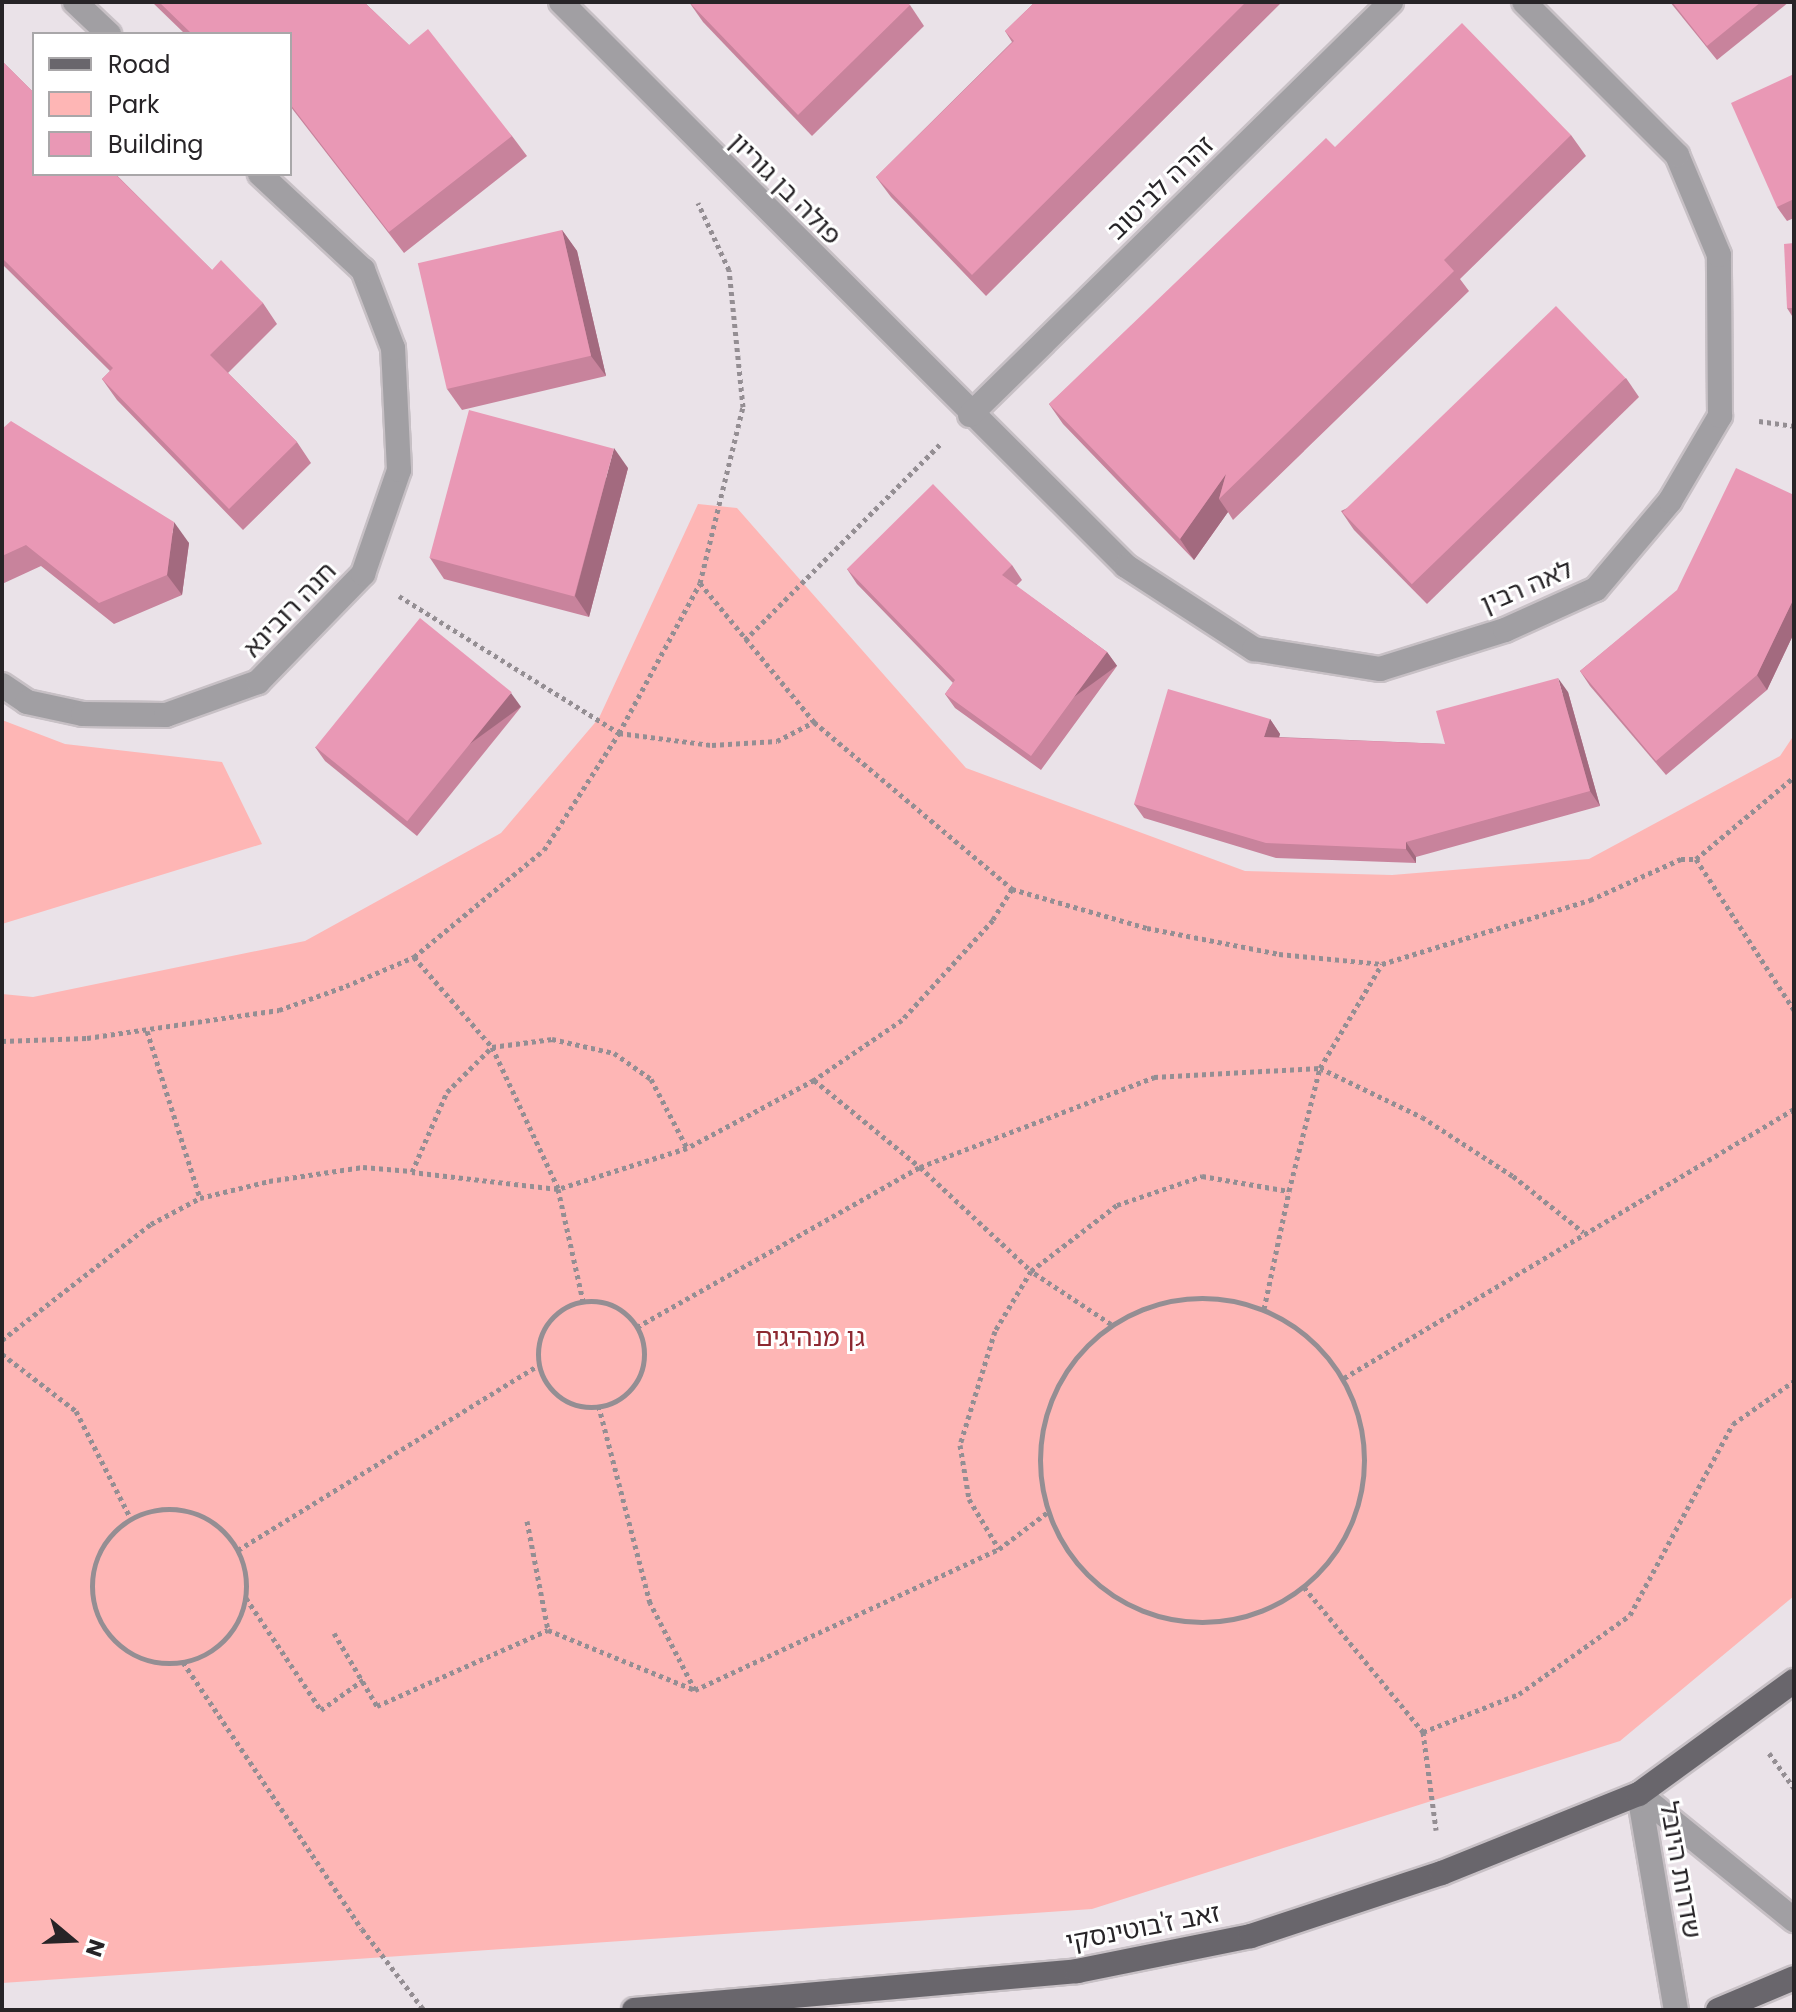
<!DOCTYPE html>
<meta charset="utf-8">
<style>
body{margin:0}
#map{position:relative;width:1796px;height:2012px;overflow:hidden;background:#eae2e8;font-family:Poppins,"Noto Sans Hebrew",sans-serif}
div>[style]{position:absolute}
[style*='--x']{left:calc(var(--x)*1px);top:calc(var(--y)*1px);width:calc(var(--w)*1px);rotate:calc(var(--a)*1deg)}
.green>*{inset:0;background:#feb6b5}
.path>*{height:5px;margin-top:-2.5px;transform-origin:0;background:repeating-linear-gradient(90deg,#948e93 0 4px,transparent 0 8px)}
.path>.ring{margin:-2.5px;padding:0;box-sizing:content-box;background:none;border:5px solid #948e93;border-radius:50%}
.roads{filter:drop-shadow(2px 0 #c7c0c5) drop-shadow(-2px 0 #c7c0c5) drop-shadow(0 2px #c7c0c5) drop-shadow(0 -2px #c7c0c5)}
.minor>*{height:24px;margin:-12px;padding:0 12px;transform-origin:12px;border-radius:12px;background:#a19fa3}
.major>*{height:24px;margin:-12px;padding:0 12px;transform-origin:12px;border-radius:12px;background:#69666c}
.wall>*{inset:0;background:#c8839c}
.shaded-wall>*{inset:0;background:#a36a7f;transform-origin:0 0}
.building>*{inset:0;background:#e998b5;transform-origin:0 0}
span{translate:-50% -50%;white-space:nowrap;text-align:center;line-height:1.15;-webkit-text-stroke:6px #fff;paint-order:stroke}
.street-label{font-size:26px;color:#272427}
.park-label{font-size:26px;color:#8d2931}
.frame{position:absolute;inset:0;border:4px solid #272427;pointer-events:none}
.legend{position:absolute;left:32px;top:32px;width:260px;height:144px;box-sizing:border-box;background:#fff;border:2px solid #a9a7a9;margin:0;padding:10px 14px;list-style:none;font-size:24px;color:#272427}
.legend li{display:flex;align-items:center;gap:16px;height:40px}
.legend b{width:40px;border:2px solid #a9a7a9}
.north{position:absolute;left:32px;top:1900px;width:80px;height:80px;-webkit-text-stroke:6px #fff;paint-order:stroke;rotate:109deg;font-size:22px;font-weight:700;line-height:32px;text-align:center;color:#272427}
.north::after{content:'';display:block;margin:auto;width:28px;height:36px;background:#272427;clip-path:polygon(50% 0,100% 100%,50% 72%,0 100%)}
</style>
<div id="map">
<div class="green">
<div style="clip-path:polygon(698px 504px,737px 508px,966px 768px,1245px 871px,1392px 875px,1589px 859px,1780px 756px,1794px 735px,1794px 1596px,1620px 1741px,1092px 1909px,2px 1983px,2px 994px,33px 997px,305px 941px,501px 833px,599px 718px)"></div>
<div style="clip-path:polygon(2px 720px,65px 744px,222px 762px,262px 844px,2px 924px)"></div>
</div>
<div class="path">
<div style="--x:1759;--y:421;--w:35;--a:8"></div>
<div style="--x:700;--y:583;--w:180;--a:50.6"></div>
<div style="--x:399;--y:596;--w:259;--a:31.9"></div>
<div style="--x:619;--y:733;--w:170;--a:-61.6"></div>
<div style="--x:700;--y:583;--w:181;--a:-76.3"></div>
<div style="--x:743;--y:407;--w:138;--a:-95.8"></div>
<div style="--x:729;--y:270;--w:74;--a:-114.8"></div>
<div style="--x:745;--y:640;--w:279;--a:-45.1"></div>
<div style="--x:1696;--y:859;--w:180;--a:57"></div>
<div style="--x:1012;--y:889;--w:141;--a:16.1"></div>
<div style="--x:1147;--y:928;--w:135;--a:11.1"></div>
<div style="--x:1279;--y:954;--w:103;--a:5.5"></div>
<div style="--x:1382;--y:964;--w:218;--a:-17.1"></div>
<div style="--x:1590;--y:900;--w:100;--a:-24.3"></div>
<div style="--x:1681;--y:859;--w:15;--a:0"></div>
<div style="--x:1696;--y:859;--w:128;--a:-39.9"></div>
<div style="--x:414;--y:957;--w:119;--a:49.1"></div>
<div style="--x:492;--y:1047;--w:156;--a:64.9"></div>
<div style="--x:147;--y:1031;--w:175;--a:72.4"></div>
<div style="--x:2;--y:1041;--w:85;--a:-2"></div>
<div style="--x:87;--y:1038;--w:194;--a:-8.3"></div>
<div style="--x:279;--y:1010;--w:71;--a:-19.7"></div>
<div style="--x:346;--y:986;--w:74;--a:-23.1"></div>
<div style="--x:414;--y:957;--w:168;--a:-39.5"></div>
<div style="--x:544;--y:850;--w:139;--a:-57.3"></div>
<div style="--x:619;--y:733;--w:94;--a:7.4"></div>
<div style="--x:712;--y:745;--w:65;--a:-3.5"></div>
<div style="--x:777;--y:741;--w:42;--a:-27.2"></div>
<div style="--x:814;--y:722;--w:259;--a:40.1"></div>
<div style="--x:1012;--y:889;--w:36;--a:122"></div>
<div style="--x:993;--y:920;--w:135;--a:132.3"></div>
<div style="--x:902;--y:1020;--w:107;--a:145.7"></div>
<div style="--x:814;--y:1080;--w:144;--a:151.8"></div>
<div style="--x:814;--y:1080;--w:137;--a:39.4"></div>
<div style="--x:920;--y:1167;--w:152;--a:43.1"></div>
<div style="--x:1031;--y:1271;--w:70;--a:121"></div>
<div style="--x:995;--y:1331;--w:119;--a:107.1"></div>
<div style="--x:960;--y:1445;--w:55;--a:80.5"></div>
<div style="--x:969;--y:1499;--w:58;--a:59"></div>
<div style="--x:558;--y:1189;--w:147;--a:-173.4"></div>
<div style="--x:412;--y:1172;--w:87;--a:-66.4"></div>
<div style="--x:447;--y:1092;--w:64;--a:-45"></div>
<div style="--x:492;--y:1047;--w:61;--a:-7.6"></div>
<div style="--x:552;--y:1039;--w:64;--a:12.7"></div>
<div style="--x:614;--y:1053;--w:45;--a:35.1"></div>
<div style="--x:651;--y:1079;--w:78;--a:62.4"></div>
<div style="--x:687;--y:1148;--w:135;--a:162.4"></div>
<div style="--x:558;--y:1189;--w:115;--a:77.4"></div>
<div class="ring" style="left:1040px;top:1298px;width:319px;height:319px"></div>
<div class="ring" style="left:538px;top:1301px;width:101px;height:101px"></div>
<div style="--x:1264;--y:1309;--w:121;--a:-78"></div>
<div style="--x:1111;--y:1324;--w:96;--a:-146.5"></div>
<div style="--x:1031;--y:1271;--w:108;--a:-37.5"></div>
<div style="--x:1117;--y:1205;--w:90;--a:-18.8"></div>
<div style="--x:1202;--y:1176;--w:88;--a:9.8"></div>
<div style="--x:1289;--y:1191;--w:127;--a:-75.9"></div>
<div style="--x:1320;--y:1068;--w:121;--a:-59.2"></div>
<div style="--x:637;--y:1327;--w:325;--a:-29.5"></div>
<div style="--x:920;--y:1167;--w:251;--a:-21"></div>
<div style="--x:1154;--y:1077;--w:166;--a:-3.1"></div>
<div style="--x:1320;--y:1068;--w:113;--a:25.7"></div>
<div style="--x:1422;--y:1117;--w:108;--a:33"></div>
<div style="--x:1513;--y:1176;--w:90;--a:38.7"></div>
<div style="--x:2;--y:1340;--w:189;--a:-37.9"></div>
<div style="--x:151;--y:1224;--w:55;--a:-28"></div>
<div style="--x:200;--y:1198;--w:71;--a:-13.8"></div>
<div style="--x:269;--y:1181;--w:95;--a:-8.5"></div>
<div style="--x:363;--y:1167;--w:48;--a:4.8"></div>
<div style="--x:2;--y:1354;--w:93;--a:37.6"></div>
<div style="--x:76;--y:1411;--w:121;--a:63"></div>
<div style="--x:1344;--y:1378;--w:524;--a:-30.87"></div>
<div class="ring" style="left:92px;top:1509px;width:149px;height:149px"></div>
<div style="--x:527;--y:1521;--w:111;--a:79.1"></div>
<div style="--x:238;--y:1550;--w:353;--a:-31.6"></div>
<div style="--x:1304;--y:1587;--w:188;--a:50.6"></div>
<div style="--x:1423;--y:1732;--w:103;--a:-21.6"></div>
<div style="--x:1519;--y:1694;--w:136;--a:-35.4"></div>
<div style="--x:1630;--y:1615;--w:217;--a:-61.7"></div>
<div style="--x:1733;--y:1424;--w:75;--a:-35.2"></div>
<div style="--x:246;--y:1598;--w:135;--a:56.2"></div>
<div style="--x:321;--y:1710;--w:52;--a:-35.5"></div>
<div style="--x:334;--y:1633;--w:85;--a:59.5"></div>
<div style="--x:377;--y:1706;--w:187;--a:-24"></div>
<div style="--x:548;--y:1630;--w:159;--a:22.2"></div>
<div style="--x:695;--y:1690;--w:98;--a:-117.3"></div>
<div style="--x:650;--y:1603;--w:203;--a:-104.6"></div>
<div style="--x:183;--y:1662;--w:321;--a:56.2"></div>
<div style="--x:362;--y:1929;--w:102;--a:52.6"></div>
<div style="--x:695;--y:1690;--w:335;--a:-24.9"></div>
<div style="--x:999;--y:1549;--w:61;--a:-37.1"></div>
<div style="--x:1423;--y:1732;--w:99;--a:82.4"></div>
<div style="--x:1769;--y:1753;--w:43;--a:54.5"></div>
</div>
<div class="roads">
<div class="minor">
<div style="--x:75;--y:2;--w:47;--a:43.3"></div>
<div style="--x:561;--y:2;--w:798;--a:44.95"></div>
<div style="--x:1126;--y:566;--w:153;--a:33"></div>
<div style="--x:1254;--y:649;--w:128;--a:9"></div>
<div style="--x:1380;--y:669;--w:131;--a:-17.3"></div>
<div style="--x:1505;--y:630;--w:100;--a:-24.3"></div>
<div style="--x:1596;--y:589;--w:115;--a:-49.9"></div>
<div style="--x:1670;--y:501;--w:99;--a:-59.5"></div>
<div style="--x:1720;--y:416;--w:161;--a:-90.4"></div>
<div style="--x:1719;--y:255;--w:108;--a:-112.8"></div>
<div style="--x:1677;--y:155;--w:216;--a:-135"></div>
<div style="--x:970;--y:415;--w:590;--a:-44.45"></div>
<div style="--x:2;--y:685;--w:30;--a:34"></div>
<div style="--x:27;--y:702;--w:57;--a:12.1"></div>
<div style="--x:83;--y:714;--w:83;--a:0.7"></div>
<div style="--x:166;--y:715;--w:98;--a:-19.7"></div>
<div style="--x:258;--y:682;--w:151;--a:-45.8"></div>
<div style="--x:363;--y:574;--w:110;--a:-70.9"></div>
<div style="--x:399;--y:470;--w:122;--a:-92.8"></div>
<div style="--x:393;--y:348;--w:84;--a:-111"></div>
<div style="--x:363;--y:270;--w:141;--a:-137"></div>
<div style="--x:1639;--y:1794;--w:219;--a:80.3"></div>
<div style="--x:1639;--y:1794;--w:200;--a:39.1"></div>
</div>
<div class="major">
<div style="--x:634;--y:2010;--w:445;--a:-5"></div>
<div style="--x:1077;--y:1971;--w:177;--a:-11.4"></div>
<div style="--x:1251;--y:1936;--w:201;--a:-18.3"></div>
<div style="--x:1442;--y:1873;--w:212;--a:-21.9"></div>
<div style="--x:1639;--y:1794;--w:192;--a:-36.1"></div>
<div style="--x:1718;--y:2010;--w:82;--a:-22.8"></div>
</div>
</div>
<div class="wall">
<div style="clip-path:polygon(152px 2px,364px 2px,409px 45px,512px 136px,527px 156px,404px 253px,290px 106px,290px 34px,185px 34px)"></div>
<div style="clip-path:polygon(689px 2px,910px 5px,924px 26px,812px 136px,703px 22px)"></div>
<div style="clip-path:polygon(1035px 2px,1282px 2px,986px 296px,891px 197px,876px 177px,1012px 42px,1005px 31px)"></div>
<div style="clip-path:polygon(1670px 2px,1789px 2px,1717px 60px)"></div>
<div style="clip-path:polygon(2px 61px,212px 270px,263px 303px,277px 324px,228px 373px,297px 442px,311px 463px,243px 530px,117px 400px,102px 379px,110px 371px,2px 264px)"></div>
<div style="clip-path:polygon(1794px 74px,1794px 218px,1787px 221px,1777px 207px)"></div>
<div style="clip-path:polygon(1571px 135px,1586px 156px,1460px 279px,1469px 291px,1233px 520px,1228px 512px,1194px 560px,1063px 424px,1049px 404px,1335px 147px)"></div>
<div style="clip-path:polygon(562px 230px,577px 251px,606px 376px,462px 410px,447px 389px)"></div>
<div style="clip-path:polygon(1794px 243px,1794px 319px,1787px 308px)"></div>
<div style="clip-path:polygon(1626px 378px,1639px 397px,1427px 604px,1354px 530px,1341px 511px)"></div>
<div style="clip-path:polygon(2px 429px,189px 543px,182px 595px,114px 624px,41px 566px,2px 584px)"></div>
<div style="clip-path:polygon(628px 468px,589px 617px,444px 579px,430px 558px)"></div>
<div style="clip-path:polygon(1794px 495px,1794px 633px,1767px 690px,1666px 775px,1590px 686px,1580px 671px)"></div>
<div style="clip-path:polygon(1012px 565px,1022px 580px,1016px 586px,1107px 652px,1117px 666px,1041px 770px,955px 708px,945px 694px,953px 683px,857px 584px,847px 569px)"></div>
<div style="clip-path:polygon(1568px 692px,1600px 806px,1416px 857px,1416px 863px,1276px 858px,1144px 818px,1134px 804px,1270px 719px,1280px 734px,1279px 737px,1445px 744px)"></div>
<div style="clip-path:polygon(521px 707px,417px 836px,325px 761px,315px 747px)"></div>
</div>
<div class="shaded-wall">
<div style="clip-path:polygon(562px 230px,577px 251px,606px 376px,591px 356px)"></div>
<div style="clip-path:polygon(614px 448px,628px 468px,589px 617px,575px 596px)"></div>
<div style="clip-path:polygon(1226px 474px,1219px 499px,1228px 512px,1194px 560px,1180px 539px)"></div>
<div style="clip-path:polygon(174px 522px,189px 543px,182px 595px,167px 575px)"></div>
<div style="clip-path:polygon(1794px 598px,1794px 633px,1767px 690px,1757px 675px)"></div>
<div style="left:1107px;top:652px;width:17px;height:129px;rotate:54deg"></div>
<div style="clip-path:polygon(1558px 678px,1568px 692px,1600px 806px,1590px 791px)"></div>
<div style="left:511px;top:693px;width:17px;height:166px;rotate:54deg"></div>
<div style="clip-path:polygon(1270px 719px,1280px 734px,1275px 751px,1264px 737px)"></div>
<div style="clip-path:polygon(1406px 842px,1416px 857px,1416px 863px,1406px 849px)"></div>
</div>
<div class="building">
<div style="clip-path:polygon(159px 2px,364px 2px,409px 45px,428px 29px,512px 136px,389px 232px,290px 104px,290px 34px,192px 34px)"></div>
<div style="clip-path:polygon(689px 2px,907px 2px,910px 5px,798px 115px)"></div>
<div style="clip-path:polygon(1035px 2px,1246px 2px,972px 275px,876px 177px,1014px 41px,1005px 31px)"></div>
<div style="clip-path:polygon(1672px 2px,1761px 2px,1707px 46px)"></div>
<div style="clip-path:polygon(1462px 23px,1571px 135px,1444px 260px,1454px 271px,1219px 499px,1226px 474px,1180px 539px,1049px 404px,1326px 138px,1335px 147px)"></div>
<div style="clip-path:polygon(2px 61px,34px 93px,34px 174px,115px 174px,212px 270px,221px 260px,263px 303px,210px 355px,297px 442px,229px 509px,102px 379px,113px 368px,2px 258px)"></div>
<div style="clip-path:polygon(1794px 74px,1794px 199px,1777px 207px,1731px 103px)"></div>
<div style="left:562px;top:230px;width:129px;height:148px;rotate:77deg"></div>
<div style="clip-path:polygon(1794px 243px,1794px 308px,1787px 308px,1784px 244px)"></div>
<div style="left:1556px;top:306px;width:100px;height:297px;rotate:46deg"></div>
<div style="left:469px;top:410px;width:150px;height:153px;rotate:15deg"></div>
<div style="clip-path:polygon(11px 421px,174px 522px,167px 575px,99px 603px,26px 545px,2px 556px,2px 429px)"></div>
<div style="clip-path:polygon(1736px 468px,1794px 495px,1794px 598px,1757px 675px,1656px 761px,1580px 671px,1677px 590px)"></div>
<div style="clip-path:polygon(933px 484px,1012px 565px,1002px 575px,1107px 652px,1031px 756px,945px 694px,955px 680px,847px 569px)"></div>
<div style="left:420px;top:618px;width:118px;height:166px;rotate:39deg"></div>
<div style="clip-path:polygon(1558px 678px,1590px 791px,1406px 842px,1406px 849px,1266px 843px,1134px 804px,1168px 689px,1270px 719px,1264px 737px,1445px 744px,1436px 711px)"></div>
</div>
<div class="street-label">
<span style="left:1161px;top:188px;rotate:-44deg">זהרה לביטוב</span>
<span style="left:785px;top:189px;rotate:45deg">פולה בן גוריון</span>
<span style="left:1527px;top:587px;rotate:-23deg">לאה רבין</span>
<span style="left:290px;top:610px;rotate:-46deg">חנה רובינא</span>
<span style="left:1680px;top:1870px;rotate:80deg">שדרות היובל</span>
<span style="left:1143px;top:1928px;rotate:-11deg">זאב ז'בוטינסקי</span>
</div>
<div class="park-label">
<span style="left:810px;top:1338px">גן מנהיגים</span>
</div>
<div class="frame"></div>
<ul class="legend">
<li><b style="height:10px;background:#69666c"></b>Road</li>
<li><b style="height:22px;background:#feb6b5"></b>Park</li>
<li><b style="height:22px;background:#e998b5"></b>Building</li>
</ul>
<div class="north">N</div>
</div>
